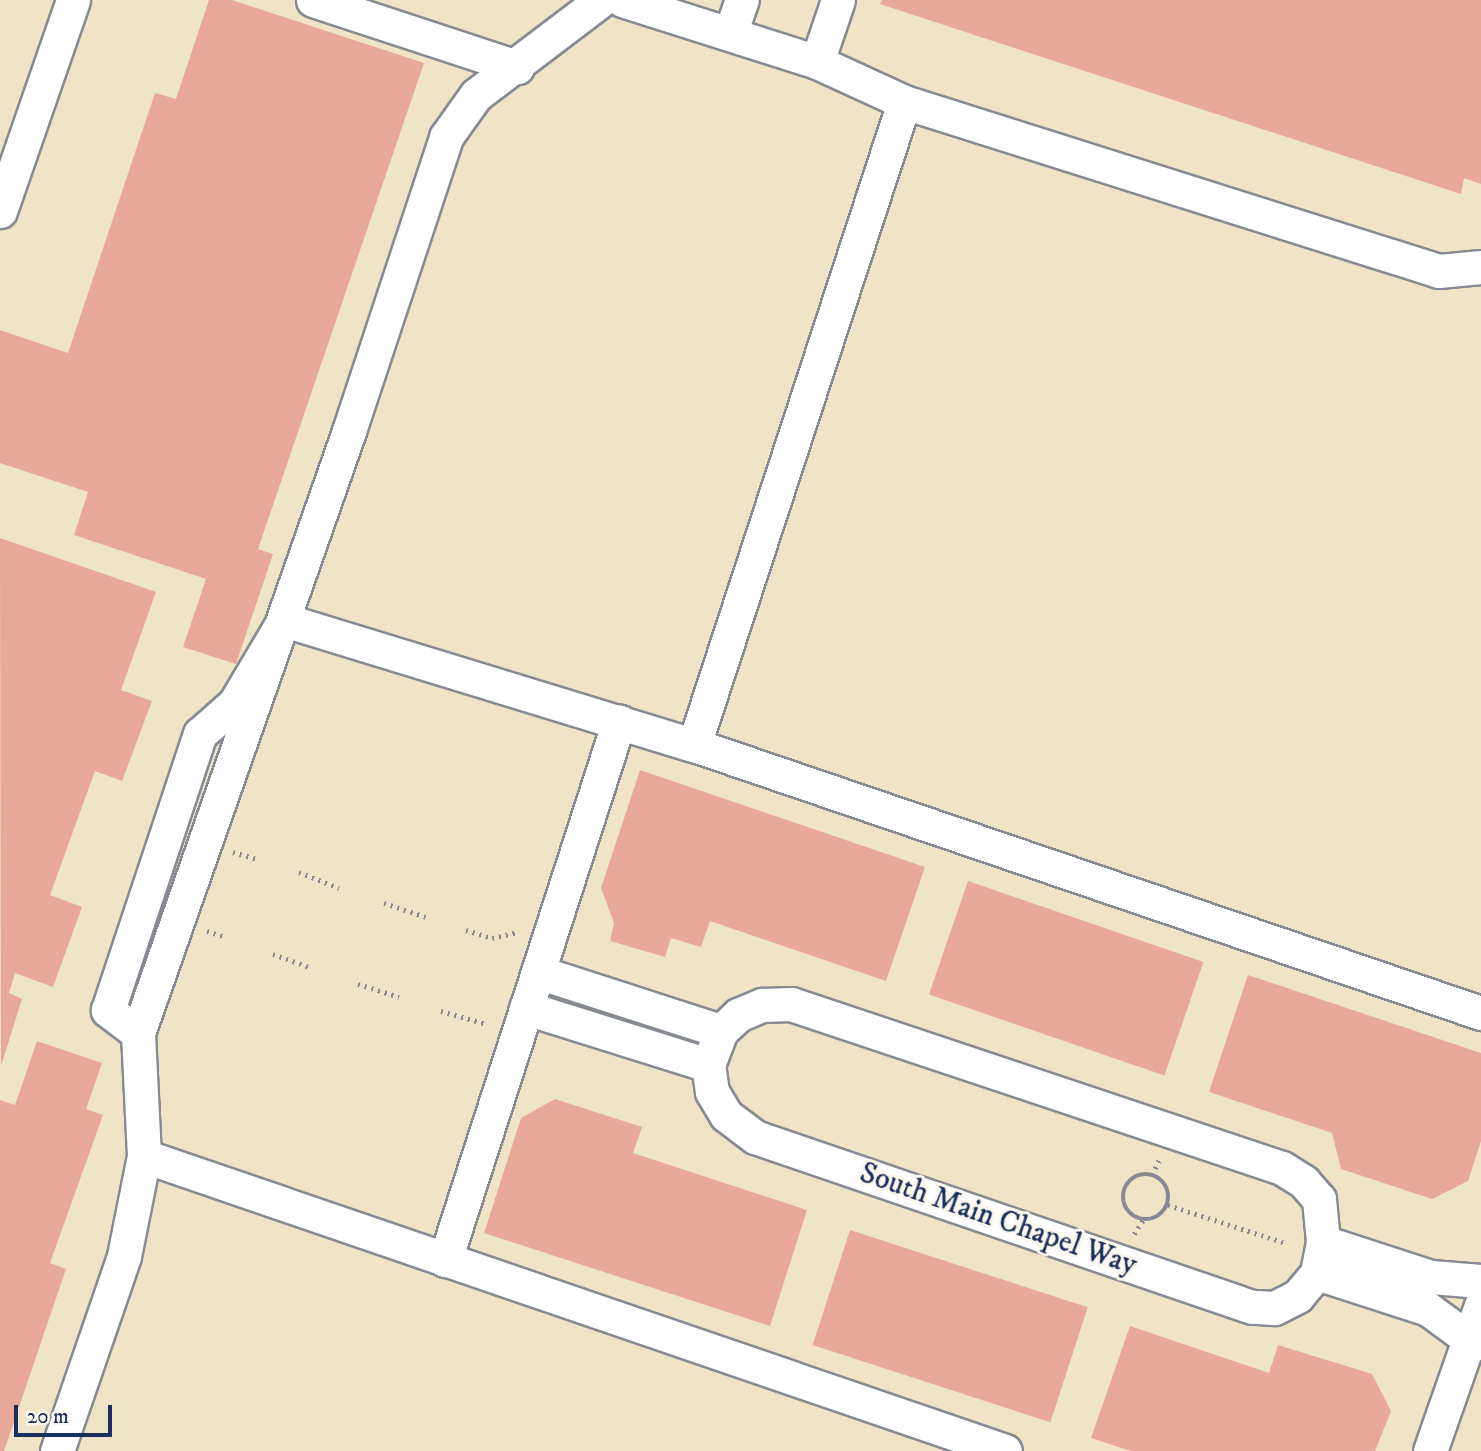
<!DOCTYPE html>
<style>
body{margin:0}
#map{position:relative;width:1481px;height:1451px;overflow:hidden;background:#f0e4c7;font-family:"IM FELL DW Pica",serif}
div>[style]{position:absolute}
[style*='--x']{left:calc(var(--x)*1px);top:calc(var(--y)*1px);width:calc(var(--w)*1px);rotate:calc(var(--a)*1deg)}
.building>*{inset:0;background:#e9a998;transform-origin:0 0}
.path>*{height:4.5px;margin-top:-2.25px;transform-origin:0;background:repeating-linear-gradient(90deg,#868a92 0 2px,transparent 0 7px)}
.path>.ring{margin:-2.25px;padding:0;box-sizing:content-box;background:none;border:4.5px solid #868a92;border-radius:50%}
.roads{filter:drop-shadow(2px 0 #868a92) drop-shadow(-2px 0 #868a92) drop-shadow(0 2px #868a92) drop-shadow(0 -2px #868a92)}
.minor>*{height:33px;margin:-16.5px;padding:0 16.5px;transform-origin:16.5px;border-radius:16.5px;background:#fff}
span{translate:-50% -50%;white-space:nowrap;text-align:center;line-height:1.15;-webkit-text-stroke:6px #fbf7ec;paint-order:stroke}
.street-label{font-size:30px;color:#1b2f5e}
.scale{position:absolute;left:14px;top:1405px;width:98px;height:32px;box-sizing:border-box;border:4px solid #1b2f5e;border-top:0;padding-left:9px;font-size:21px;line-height:24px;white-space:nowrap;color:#1b2f5e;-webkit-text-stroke:5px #fbf7ec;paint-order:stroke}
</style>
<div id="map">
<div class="building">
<div style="clip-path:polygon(209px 0,232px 0,424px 63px,258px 549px,273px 554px,236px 664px,183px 647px,206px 579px,74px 535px,88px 492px,0 463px,0 330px,68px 353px,155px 93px,176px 99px)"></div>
<div style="clip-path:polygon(882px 0,1481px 0,1481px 184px,1464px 178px,1461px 194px,880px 4px)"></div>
<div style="clip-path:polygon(0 538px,156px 592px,121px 690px,152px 701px,122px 781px,95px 771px,50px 895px,82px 907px,53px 987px,15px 973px,9px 993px,22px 999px,1px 1066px)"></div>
<div style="clip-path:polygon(640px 770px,925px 867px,886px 981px,710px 921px,701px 947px,671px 938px,665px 957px,610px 941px,614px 923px,601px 888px)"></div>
<div style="left:968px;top:881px;width:249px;height:120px;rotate:19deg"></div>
<div style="clip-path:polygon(1248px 975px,1481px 1053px,1481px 1141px,1468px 1181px,1432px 1199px,1341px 1169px,1332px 1133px,1209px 1092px)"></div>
<div style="clip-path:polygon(37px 1041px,102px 1063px,86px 1109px,103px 1115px,50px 1263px,66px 1269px,4px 1451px,0 1451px,0 1100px,15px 1105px)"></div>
<div style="clip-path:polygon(555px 1099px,642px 1127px,633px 1153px,807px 1210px,770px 1326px,484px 1233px,521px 1118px)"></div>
<div style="left:850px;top:1230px;width:250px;height:121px;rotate:18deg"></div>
<div style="clip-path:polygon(1130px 1326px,1269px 1373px,1278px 1345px,1372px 1374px,1391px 1411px,1375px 1451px,1131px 1451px,1091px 1438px)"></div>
</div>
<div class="path">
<div style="--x:233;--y:852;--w:25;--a:16"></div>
<div style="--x:299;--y:872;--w:43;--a:21.8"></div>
<div style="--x:384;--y:903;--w:44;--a:18.4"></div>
<div style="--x:466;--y:930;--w:27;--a:17"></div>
<div style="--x:492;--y:938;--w:27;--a:-13"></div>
<div style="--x:207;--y:931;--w:20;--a:18"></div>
<div style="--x:273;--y:954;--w:41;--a:19.7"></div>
<div style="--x:358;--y:984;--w:43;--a:17.6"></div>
<div style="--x:441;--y:1011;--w:48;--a:15.8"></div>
<div class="ring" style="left:1123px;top:1174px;width:41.5px;height:41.5px"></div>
<div style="--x:1152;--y:1175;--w:17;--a:-65"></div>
<div style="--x:1168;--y:1205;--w:124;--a:17.9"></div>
<div style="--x:1134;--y:1234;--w:17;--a:-57"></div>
</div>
<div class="roads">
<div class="minor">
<div style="--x:313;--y:0;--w:215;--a:18.2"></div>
<div style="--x:622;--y:0;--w:205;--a:17.6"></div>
<div style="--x:817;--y:62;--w:96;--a:24.7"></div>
<div style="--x:904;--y:102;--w:561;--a:17.53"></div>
<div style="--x:1439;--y:271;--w:42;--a:-5.4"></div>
<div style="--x:730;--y:34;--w:36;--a:-71"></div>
<div style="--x:817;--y:62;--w:65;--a:-71.3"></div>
<div style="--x:0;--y:211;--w:223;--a:-70.9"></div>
<div style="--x:694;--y:745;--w:676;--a:-71.91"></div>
<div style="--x:538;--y:972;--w:192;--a:17.9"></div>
<div style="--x:791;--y:1004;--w:518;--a:18.47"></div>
<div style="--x:1282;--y:1168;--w:26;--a:32"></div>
<div style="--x:1304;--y:1182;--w:23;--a:49"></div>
<div style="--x:1319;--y:1199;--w:43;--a:84.7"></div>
<div style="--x:1323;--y:1242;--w:32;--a:101"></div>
<div style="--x:1317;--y:1273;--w:30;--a:130"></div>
<div style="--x:1298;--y:1296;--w:27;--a:153"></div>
<div style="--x:1274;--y:1308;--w:22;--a:-177"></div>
<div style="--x:1252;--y:1307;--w:525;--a:-161.12"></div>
<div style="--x:755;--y:1137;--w:36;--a:-143"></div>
<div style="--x:726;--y:1115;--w:27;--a:-121"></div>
<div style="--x:712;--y:1092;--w:27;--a:-98"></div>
<div style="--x:708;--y:1065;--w:36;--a:-69"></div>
<div style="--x:721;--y:1031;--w:23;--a:-43"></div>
<div style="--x:738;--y:1015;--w:26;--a:-23"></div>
<div style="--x:762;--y:1005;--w:29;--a:-2"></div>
<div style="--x:526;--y:1008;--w:191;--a:17.4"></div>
<div style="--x:138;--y:1033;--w:38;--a:-143"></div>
<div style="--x:108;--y:1010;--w:291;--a:-71.6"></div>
<div style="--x:200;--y:734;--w:47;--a:-41.5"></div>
<div style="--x:235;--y:703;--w:96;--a:-59.4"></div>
<div style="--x:284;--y:620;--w:429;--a:17"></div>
<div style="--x:694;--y:745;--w:831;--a:18.81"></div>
<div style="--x:144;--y:1156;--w:910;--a:18.91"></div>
<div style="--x:1323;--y:1242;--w:114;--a:18"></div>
<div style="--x:1431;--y:1277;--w:50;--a:4.6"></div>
<div style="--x:445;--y:1260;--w:566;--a:-72.11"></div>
<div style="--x:1317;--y:1273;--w:117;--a:18"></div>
<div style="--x:1428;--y:1309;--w:51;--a:36.2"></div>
<div style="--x:1469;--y:1339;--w:13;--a:18"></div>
<div style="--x:57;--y:1451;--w:206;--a:-71"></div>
<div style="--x:124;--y:1256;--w:102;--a:-78.7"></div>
<div style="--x:144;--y:1156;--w:123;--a:-92.8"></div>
<div style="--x:138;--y:1033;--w:638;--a:-70.68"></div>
<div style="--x:349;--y:431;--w:310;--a:-71.7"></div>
<div style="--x:446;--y:137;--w:52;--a:-54.5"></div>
<div style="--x:476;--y:95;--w:157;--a:-37.2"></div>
<div style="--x:1430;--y:1451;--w:155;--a:-70.7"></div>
</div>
</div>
<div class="street-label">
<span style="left:998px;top:1220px;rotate:19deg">South Main Chapel Way</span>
</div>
<div class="scale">20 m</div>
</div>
